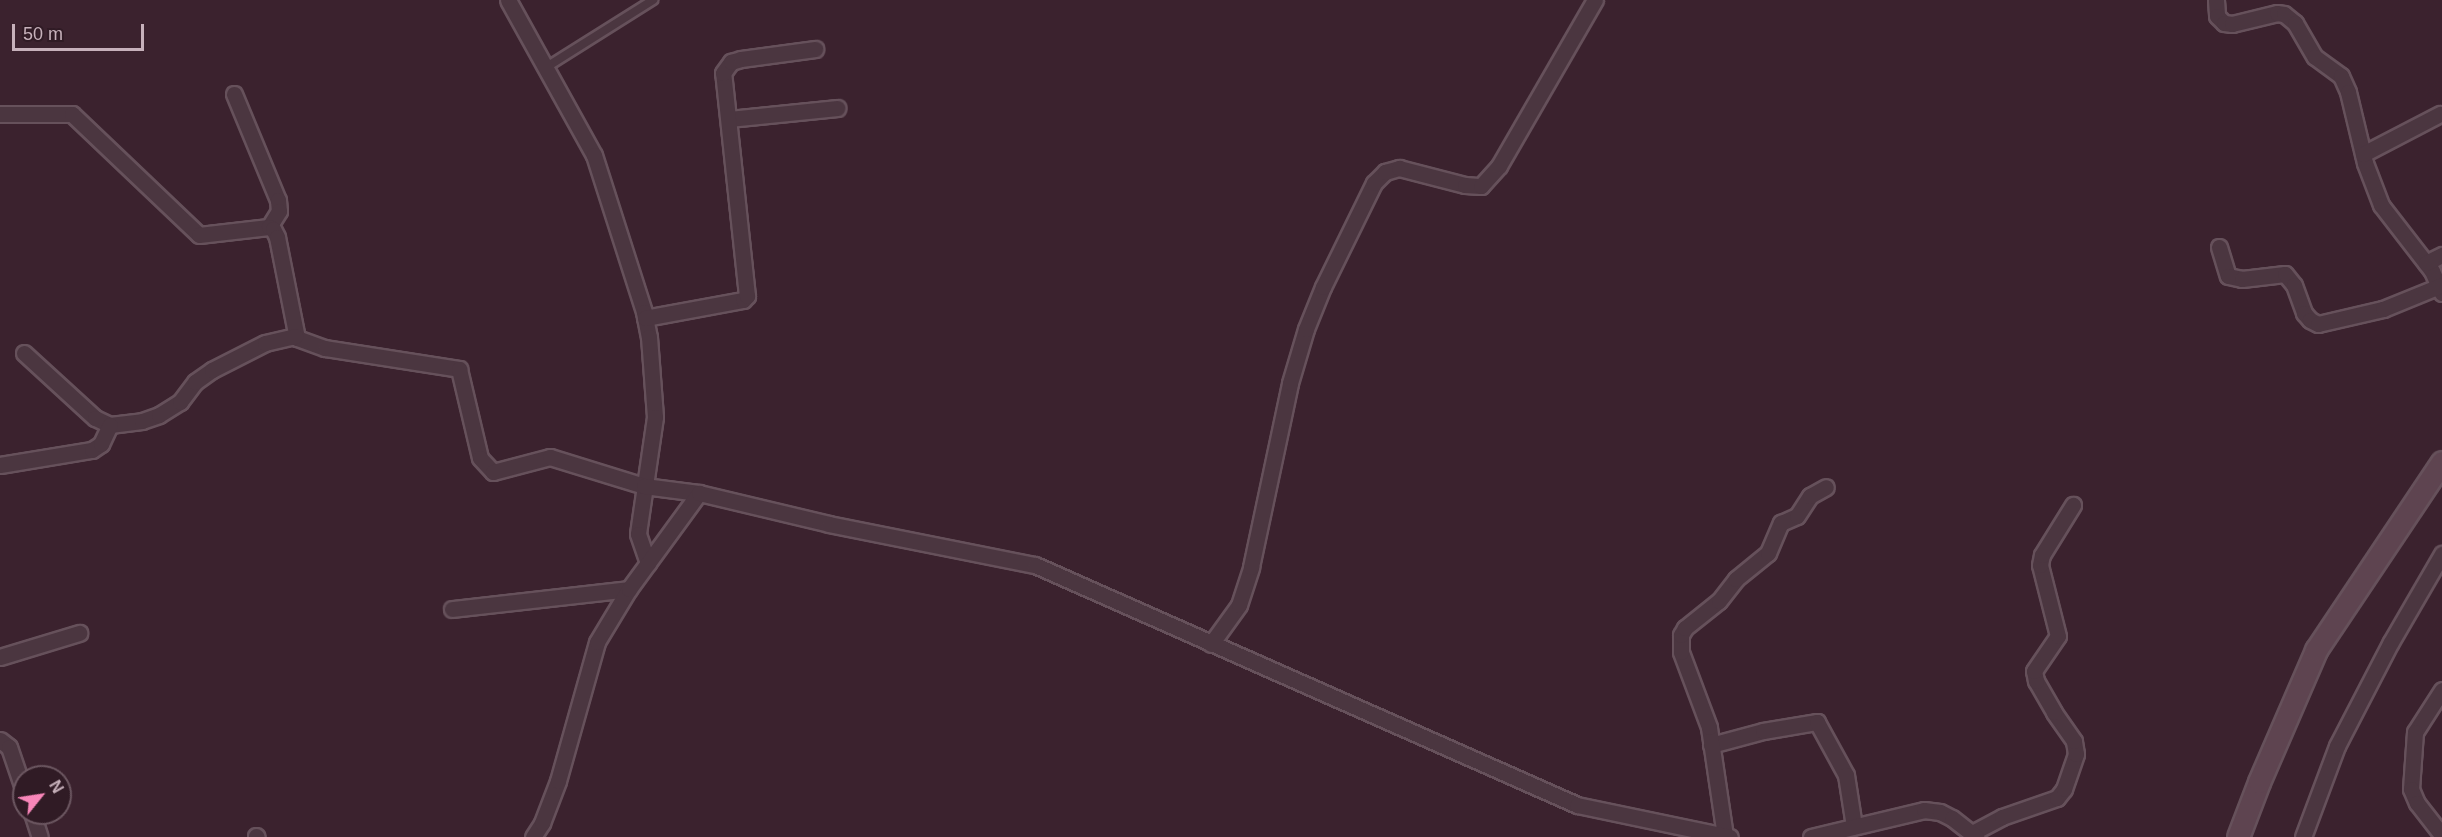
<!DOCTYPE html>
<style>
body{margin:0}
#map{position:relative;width:2442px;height:837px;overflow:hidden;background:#3b222e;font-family:Arial,sans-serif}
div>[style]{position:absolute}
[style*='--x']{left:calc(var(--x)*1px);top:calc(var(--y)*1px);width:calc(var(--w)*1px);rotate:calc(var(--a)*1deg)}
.roads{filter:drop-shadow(2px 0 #66515b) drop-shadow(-2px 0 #66515b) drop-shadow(0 2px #66515b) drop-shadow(0 -2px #66515b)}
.lane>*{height:8px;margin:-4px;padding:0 4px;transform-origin:4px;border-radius:4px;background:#4b3640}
.street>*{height:15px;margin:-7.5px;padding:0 7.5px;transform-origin:7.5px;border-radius:7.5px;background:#4b3640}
.secondary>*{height:21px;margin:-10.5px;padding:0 10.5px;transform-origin:10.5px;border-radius:10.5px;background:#5e4450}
span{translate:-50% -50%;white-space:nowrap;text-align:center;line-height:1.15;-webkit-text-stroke:4.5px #301b25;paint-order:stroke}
.north{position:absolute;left:12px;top:765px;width:60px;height:60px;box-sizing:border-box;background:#301b25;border:2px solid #6c5761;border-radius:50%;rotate:60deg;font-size:16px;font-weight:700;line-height:24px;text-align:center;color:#c7b1bb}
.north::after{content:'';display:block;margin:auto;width:21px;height:27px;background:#f886b9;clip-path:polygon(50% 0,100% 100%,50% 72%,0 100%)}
.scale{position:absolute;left:12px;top:24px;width:132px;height:27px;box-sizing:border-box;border:3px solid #c7b1bb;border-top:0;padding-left:8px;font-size:18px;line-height:21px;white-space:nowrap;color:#c7b1bb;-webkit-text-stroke:4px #301b25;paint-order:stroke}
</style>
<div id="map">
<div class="roads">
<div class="lane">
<div style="--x:545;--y:68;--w:128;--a:-32.2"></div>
</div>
<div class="street">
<div style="--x:508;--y:0;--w:177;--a:61"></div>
<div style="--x:594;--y:155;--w:165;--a:72.3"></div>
<div style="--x:644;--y:312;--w:25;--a:79"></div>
<div style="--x:649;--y:337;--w:80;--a:85.7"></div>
<div style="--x:655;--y:417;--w:118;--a:98.3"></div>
<div style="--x:638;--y:534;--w:31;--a:71"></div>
<div style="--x:2216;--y:0;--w:16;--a:86"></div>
<div style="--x:2217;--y:16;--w:10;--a:45"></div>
<div style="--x:2224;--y:23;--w:8;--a:7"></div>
<div style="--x:2232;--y:24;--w:46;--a:-13.7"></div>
<div style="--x:2277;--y:13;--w:7;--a:8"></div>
<div style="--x:2284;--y:14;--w:14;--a:39"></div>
<div style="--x:2295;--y:23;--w:39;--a:60"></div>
<div style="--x:2315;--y:57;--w:32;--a:36"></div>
<div style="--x:2341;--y:76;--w:17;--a:66"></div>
<div style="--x:2348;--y:92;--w:73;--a:76.5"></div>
<div style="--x:2365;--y:163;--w:45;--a:69.1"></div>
<div style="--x:2381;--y:205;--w:83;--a:52.3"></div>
<div style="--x:2432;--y:271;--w:24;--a:66"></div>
<div style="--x:234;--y:94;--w:115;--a:67.5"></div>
<div style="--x:278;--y:200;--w:11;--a:85"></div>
<div style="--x:279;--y:211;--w:19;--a:122"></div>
<div style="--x:0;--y:114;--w:72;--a:0"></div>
<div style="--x:72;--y:114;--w:175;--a:43.6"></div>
<div style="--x:199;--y:235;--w:70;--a:-6.5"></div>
<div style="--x:269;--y:227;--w:4;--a:27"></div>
<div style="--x:273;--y:229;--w:9;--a:63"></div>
<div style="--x:277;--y:237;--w:103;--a:78.8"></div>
<div style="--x:297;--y:338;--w:30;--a:20"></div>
<div style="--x:325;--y:348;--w:136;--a:8.9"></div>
<div style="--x:459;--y:369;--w:91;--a:76.7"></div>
<div style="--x:480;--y:458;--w:19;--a:47"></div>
<div style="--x:493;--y:472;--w:59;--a:-14.7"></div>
<div style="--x:550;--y:457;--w:98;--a:17.1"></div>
<div style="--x:644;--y:486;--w:55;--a:7.3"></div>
<div style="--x:729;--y:119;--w:109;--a:-5.8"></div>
<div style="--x:2363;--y:154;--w:87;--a:-27.5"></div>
<div style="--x:2219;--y:247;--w:30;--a:73"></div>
<div style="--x:2228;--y:276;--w:14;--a:12"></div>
<div style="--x:2242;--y:279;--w:43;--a:-6.6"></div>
<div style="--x:2285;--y:274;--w:14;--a:51"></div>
<div style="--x:2294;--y:285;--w:30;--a:70"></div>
<div style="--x:2304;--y:313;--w:9;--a:49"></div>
<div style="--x:2310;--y:320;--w:9;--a:27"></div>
<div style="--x:2318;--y:324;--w:67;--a:-13"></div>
<div style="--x:2383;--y:309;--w:64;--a:-22.1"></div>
<div style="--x:2426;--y:263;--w:18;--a:-27"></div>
<div style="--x:645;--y:318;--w:100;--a:-10.4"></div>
<div style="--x:743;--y:300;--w:6;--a:-45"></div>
<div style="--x:747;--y:296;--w:224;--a:-96.1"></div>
<div style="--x:723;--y:73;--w:14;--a:-54"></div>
<div style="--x:731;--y:62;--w:10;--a:-17"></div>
<div style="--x:741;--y:59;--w:75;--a:-7.7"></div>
<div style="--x:24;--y:353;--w:96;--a:42.5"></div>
<div style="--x:95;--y:418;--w:17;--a:25"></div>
<div style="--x:110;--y:425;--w:32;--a:-7"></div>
<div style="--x:142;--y:421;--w:18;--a:-19"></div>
<div style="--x:159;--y:415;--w:25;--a:-32"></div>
<div style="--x:180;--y:402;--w:25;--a:-53"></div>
<div style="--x:195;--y:382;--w:21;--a:-35"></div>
<div style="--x:212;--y:370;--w:59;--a:-27"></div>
<div style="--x:265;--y:343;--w:31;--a:-13"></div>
<div style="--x:0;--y:465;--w:93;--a:-9.3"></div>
<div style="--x:92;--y:450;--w:11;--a:-34"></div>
<div style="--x:101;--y:444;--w:21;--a:-65"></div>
<div style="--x:452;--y:609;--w:178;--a:-6.4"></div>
<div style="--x:1211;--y:644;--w:48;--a:-54.3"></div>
<div style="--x:1239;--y:605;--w:40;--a:-72"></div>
<div style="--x:1251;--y:567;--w:188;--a:-78"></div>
<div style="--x:1290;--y:383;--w:56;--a:-73.5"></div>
<div style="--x:1306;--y:329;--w:45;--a:-68"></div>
<div style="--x:1323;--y:287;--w:116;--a:-63.9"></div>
<div style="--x:1374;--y:183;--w:16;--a:-45"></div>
<div style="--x:1385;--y:172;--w:15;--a:-16"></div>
<div style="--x:1399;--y:168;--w:68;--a:14.4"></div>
<div style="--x:1465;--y:185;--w:16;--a:4"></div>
<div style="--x:1481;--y:186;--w:27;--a:-48"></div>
<div style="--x:1499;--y:166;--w:192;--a:-60"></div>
<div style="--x:0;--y:657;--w:83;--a:-16.9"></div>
<div style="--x:2442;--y:690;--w:50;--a:122.7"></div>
<div style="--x:2415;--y:732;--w:57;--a:94"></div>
<div style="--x:2411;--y:789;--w:15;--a:67"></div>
<div style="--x:2417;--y:803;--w:41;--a:52"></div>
<div style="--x:0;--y:740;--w:11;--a:38"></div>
<div style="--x:9;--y:747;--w:46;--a:71.2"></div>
<div style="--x:1711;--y:745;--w:54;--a:-15.1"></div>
<div style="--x:1763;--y:731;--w:55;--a:-9.5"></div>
<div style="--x:1817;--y:722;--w:60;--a:61.3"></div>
<div style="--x:1846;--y:775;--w:52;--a:81.1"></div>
<div style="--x:32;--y:813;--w:25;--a:72"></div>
<div style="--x:1972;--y:833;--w:34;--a:-28"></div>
<div style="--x:2002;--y:817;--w:58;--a:-19.1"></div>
<div style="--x:2057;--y:798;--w:11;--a:-52"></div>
<div style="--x:2064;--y:789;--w:37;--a:-71"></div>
<div style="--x:2076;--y:754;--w:13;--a:-99"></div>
<div style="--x:2074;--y:741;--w:35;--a:-125"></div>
<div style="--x:2054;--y:712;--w:36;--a:-120"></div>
<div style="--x:2036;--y:681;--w:10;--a:-101"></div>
<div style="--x:2034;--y:671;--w:42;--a:-55.6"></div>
<div style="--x:2058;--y:636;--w:73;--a:-104.2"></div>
<div style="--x:2040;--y:565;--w:10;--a:-79"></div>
<div style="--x:2042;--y:555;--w:59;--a:-58.2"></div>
<div style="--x:256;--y:836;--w:1;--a:45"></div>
<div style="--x:1725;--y:836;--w:110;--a:-98.4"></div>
<div style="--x:1709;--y:727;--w:80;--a:-110.5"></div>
<div style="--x:1681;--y:652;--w:17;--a:-90"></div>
<div style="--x:1681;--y:635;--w:8;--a:-60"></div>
<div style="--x:1685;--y:628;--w:43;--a:-38.5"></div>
<div style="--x:1719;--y:601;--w:28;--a:-52"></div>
<div style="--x:1736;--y:579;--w:41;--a:-39.1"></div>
<div style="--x:1768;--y:553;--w:33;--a:-67"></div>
<div style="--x:1781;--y:523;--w:17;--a:-24"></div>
<div style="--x:1797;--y:516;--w:24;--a:-57"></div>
<div style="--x:1810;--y:496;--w:18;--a:-29"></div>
<div style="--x:533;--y:837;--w:17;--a:-57"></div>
<div style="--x:542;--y:823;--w:45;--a:-69.1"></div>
<div style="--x:558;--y:781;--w:144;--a:-74.3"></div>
<div style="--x:597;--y:642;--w:62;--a:-58.9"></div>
<div style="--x:629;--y:589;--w:119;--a:-53.9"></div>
<div style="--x:699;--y:493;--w:134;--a:13.4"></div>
<div style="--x:829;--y:524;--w:210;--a:11.3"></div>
<div style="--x:1035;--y:565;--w:593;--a:23.88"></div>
<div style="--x:1577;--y:805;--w:156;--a:11.8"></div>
<div style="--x:1811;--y:837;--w:116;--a:-13.4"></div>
<div style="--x:1924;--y:810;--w:16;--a:7"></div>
<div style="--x:1940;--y:812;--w:13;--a:27"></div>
<div style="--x:1952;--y:818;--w:31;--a:38"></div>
<div style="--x:2303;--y:837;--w:97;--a:-69.5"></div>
<div style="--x:2337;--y:746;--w:117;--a:-62.6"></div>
<div style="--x:2391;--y:642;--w:102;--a:-59.9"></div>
</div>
<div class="secondary">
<div style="--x:2238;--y:837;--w:59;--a:-69.1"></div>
<div style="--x:2259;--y:782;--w:144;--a:-66.6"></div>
<div style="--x:2316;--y:650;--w:226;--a:-56.2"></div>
</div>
</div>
<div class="north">N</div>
<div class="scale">50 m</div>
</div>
